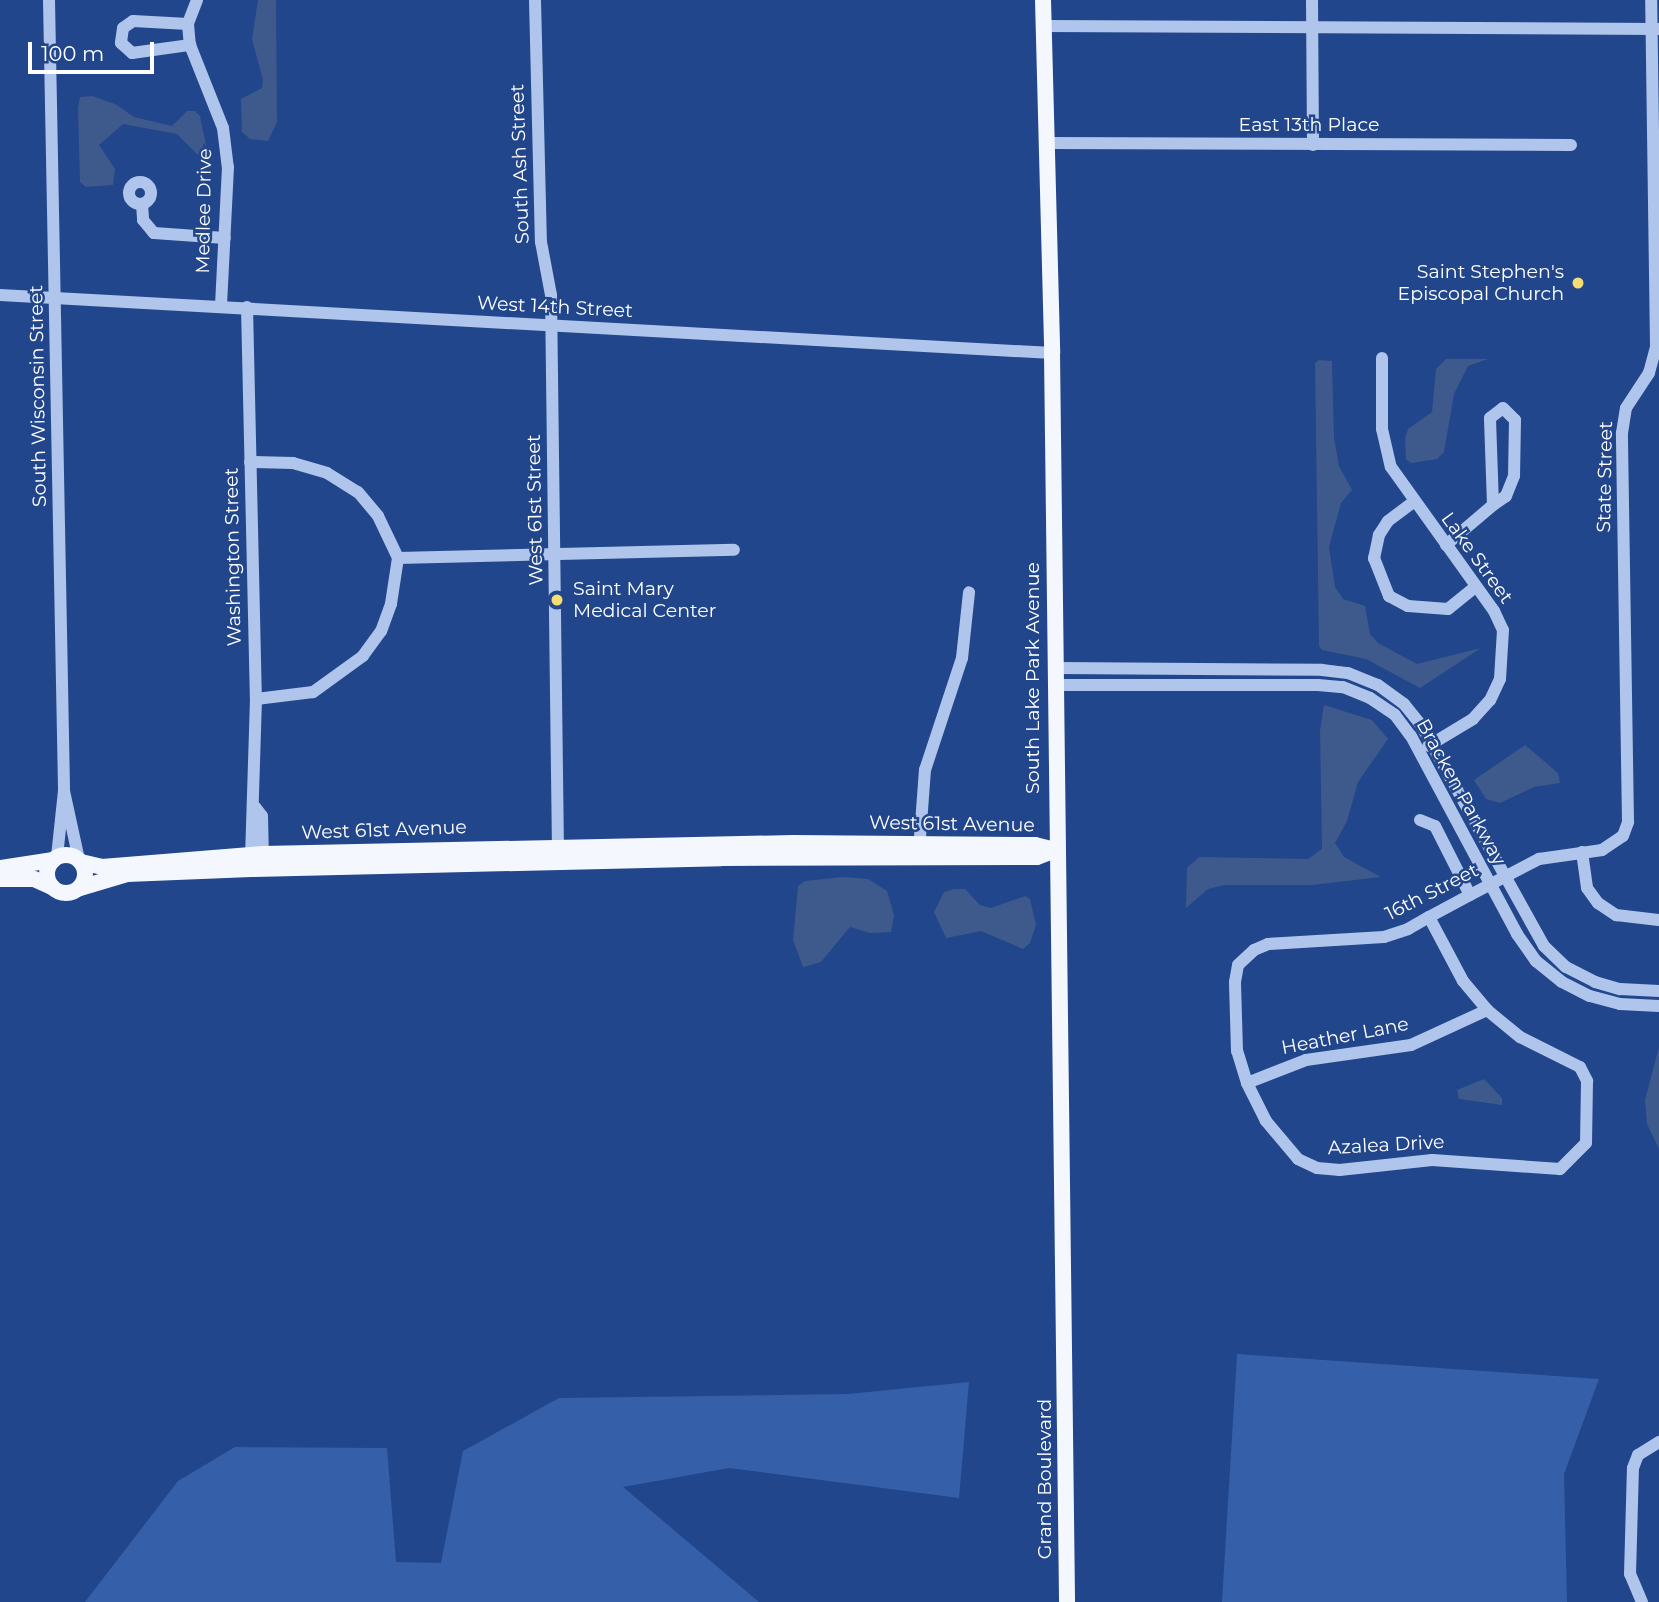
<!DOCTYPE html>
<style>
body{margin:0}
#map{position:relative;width:1659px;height:1602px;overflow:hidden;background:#22468b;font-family:Montserrat,sans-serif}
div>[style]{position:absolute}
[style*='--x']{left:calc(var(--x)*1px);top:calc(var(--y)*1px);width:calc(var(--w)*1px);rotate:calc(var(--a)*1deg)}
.green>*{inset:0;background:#355fa9}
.water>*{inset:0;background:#3e598b}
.minor>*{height:12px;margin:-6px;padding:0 6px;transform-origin:6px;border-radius:6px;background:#afc5eb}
.minor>.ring{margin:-6px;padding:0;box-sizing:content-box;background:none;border:12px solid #afc5eb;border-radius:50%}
.major>*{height:16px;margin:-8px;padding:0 8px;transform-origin:8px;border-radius:8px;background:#f4f7fe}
.major>.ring{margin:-8px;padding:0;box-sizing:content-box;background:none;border:16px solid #f4f7fe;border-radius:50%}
.dots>*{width:19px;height:19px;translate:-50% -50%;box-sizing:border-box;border:4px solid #22468b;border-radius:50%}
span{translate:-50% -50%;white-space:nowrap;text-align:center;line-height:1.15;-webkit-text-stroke:5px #22468b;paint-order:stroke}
.street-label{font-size:19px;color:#fff}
.poi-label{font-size:19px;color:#fff}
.right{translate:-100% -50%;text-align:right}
.left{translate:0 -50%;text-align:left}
.scale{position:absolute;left:28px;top:42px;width:126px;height:32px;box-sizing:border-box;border:4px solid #fff;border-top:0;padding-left:9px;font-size:21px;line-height:24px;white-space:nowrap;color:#fff;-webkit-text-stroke:5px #22468b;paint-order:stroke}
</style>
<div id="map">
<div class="green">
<div style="clip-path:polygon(1237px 1354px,1599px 1379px,1564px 1474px,1567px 1602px,1222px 1602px)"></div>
<div style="clip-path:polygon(969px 1382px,959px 1498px,729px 1468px,623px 1487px,759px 1602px,85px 1602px,178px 1481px,235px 1447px,387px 1448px,396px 1562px,441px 1563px,463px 1451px,559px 1398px,848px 1394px)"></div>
</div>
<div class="water">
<div style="clip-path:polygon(258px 0,276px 0,277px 122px,268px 141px,250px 139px,242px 132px,241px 99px,262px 88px,263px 80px,252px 39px)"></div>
<div style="clip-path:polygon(92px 96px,115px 104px,134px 117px,172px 126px,187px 111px,195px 111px,200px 116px,208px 155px,199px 156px,177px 134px,123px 124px,99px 145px,115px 169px,113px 185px,86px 187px,80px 182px,78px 108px,80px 97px)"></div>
<div style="clip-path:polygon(1446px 359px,1488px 359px,1468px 366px,1454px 394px,1444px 452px,1437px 459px,1411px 463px,1406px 459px,1405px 438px,1408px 429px,1432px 412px,1436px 369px)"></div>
<div style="clip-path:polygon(1319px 360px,1332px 361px,1334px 438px,1339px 466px,1352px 490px,1341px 503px,1329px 547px,1335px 587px,1343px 599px,1365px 606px,1370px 634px,1378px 643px,1417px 664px,1481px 648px,1420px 688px,1366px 659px,1322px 650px,1319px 646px,1315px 363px)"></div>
<div style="clip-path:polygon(1324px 705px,1372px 720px,1388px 739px,1358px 782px,1347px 821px,1335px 843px,1344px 857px,1381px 877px,1312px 885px,1224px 885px,1208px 889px,1186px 908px,1187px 868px,1199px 857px,1308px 859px,1322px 849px,1320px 731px)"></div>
<div style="clip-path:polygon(1525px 745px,1558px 773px,1560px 783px,1534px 787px,1500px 803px,1486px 799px,1474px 780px)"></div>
<div style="clip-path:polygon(843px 877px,868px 879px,887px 891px,894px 915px,891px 932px,870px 933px,850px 927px,821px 962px,803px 967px,793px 940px,798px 886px,805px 881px)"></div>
<div style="clip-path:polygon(954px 889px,965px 889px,980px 905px,991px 908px,1025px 896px,1030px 899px,1036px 925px,1030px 943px,1023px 949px,981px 931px,946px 938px,934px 912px,944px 892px)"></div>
<div style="clip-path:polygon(1659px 1047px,1659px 1149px,1647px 1124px,1645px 1100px)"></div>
<div style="clip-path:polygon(1484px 1079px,1502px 1098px,1502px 1105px,1459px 1099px,1457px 1090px)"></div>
</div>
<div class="minor">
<div style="--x:49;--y:0;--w:791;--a:88.91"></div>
<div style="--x:64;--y:791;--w:66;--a:96.1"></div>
<div style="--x:197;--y:0;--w:26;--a:111"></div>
<div style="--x:188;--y:24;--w:21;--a:85"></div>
<div style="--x:190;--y:45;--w:89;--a:68.3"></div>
<div style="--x:223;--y:128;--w:39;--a:83"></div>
<div style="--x:228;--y:167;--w:138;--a:92.9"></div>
<div style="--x:535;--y:0;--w:242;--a:88.6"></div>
<div style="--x:541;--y:242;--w:54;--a:79.3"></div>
<div style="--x:551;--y:295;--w:559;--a:89.28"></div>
<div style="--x:1312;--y:0;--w:145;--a:89.6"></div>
<div style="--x:188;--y:24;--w:55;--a:-176.9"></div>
<div style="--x:133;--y:21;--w:12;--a:145"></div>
<div style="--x:123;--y:28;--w:15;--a:98"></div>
<div style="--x:121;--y:43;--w:15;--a:42"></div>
<div style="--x:132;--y:53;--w:59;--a:-7.9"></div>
<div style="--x:1043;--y:26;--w:616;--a:0.28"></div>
<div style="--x:1046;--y:143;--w:525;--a:0.22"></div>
<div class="ring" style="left:129px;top:182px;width:10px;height:10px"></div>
<div style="--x:142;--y:204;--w:16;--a:86"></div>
<div style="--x:143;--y:220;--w:17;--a:50"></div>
<div style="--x:154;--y:233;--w:71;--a:4"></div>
<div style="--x:0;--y:295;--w:1054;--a:3.16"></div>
<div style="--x:247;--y:307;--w:392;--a:88.7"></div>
<div style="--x:256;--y:699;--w:162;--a:91.8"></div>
<div style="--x:1382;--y:358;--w:71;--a:90"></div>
<div style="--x:1382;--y:429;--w:39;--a:77"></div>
<div style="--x:1391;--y:467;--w:177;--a:54.4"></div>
<div style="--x:1494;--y:611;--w:21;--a:65"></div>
<div style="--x:1503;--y:630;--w:49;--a:93.5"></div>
<div style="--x:1500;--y:679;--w:23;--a:115"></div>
<div style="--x:1490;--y:700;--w:25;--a:132"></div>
<div style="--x:1473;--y:719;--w:52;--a:149"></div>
<div style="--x:250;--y:462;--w:43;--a:1.3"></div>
<div style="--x:293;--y:463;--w:35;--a:16"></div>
<div style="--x:327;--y:473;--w:36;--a:32"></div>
<div style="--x:358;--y:492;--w:31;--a:50"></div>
<div style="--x:378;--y:516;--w:47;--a:64.5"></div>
<div style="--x:398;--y:558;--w:47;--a:98.7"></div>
<div style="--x:391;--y:604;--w:29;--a:110"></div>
<div style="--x:381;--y:631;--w:31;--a:126"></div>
<div style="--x:363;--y:656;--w:62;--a:144.2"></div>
<div style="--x:313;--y:692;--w:57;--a:173"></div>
<div style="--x:1412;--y:503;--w:30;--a:143"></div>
<div style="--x:1388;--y:521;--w:17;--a:123"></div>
<div style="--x:1379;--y:535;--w:24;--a:102"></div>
<div style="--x:1374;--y:558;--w:41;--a:68.5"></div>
<div style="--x:1389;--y:596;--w:21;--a:28"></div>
<div style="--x:1408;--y:606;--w:40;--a:4.3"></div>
<div style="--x:1448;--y:609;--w:35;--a:-39"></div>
<div style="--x:1446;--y:545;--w:62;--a:-40.4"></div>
<div style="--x:1493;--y:505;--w:87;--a:-92"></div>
<div style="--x:1490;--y:418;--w:16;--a:-38"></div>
<div style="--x:1503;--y:408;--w:17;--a:45"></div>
<div style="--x:1515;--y:420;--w:56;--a:91"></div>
<div style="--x:1514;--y:476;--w:22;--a:112"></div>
<div style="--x:1506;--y:496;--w:16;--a:145"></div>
<div style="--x:398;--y:558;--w:336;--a:-1.4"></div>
<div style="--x:1056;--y:668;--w:266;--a:0.4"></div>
<div style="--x:1322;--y:670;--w:26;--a:7"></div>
<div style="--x:1348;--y:673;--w:32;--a:22"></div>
<div style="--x:1378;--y:685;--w:32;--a:36"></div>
<div style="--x:1404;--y:704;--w:27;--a:51"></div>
<div style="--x:1421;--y:725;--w:253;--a:60.9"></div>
<div style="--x:1544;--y:946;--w:30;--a:44"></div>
<div style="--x:1566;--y:967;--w:33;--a:27"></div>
<div style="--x:1595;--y:982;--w:26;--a:16"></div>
<div style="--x:1620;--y:989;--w:39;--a:3"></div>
<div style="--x:1056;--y:685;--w:262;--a:0"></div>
<div style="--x:1318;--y:685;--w:25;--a:5"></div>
<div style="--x:1343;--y:687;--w:29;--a:22"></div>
<div style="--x:1370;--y:698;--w:30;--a:34"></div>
<div style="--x:1395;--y:715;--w:26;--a:53"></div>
<div style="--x:1411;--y:736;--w:225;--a:61.8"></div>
<div style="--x:1517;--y:934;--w:33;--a:55"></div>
<div style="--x:1536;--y:961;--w:33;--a:39"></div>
<div style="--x:1562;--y:982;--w:31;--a:27"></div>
<div style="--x:1590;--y:996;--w:31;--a:15"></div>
<div style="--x:1620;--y:1004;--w:39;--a:3"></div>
<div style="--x:64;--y:791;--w:71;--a:77.7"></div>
<div style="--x:255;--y:807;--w:11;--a:52"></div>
<div style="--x:262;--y:816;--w:45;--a:88.7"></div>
<div style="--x:1420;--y:820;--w:16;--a:22"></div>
<div style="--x:1435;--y:826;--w:77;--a:63.1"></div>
<div style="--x:919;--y:851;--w:81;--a:-85.8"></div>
<div style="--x:925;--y:770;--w:118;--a:-71.7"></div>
<div style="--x:962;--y:658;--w:66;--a:-83.9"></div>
<div style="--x:1582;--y:852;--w:36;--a:82"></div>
<div style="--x:1587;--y:888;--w:19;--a:54"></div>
<div style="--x:1598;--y:903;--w:22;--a:34"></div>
<div style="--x:1616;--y:915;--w:43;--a:6.6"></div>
<div style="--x:1429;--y:917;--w:72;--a:62"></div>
<div style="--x:1463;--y:981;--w:38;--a:50"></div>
<div style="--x:1487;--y:1010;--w:43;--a:39.3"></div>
<div style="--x:1520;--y:1037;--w:67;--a:26.6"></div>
<div style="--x:1580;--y:1067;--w:16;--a:63"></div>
<div style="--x:1587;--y:1081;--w:62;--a:90.9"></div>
<div style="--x:1586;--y:1143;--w:37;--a:135"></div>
<div style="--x:1560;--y:1169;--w:128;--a:-176"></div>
<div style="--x:1432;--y:1160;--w:93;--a:173.8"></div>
<div style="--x:1340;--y:1170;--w:23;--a:-175"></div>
<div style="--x:1317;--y:1168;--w:21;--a:-155"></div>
<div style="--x:1298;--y:1159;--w:50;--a:-130.1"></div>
<div style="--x:1266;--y:1121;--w:42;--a:-116.6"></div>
<div style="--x:1247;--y:1083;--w:34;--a:-107"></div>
<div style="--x:1237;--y:1051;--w:69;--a:-91.7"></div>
<div style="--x:1235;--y:982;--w:17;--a:-80"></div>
<div style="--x:1238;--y:965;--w:22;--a:-43"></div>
<div style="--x:1254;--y:950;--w:15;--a:-23"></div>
<div style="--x:1268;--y:944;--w:116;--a:-3.5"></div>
<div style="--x:1384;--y:937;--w:25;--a:-18"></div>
<div style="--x:1408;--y:929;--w:24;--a:-30"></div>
<div style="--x:1429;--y:917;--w:47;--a:-28.2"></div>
<div style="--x:1470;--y:895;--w:78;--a:-27.6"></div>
<div style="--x:1539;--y:859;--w:64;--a:-8.1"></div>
<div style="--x:1602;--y:850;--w:25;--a:-34"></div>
<div style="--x:1623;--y:836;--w:15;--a:-70"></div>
<div style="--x:1628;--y:822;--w:389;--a:-90.9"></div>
<div style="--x:1622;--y:433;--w:25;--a:-81"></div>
<div style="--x:1626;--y:408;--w:42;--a:-56.7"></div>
<div style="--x:1649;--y:373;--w:28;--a:-75"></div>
<div style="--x:1656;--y:346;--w:346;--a:-90.8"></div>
<div style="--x:1247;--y:1083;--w:63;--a:-21.3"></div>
<div style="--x:1306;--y:1060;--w:106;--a:-8.1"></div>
<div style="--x:1411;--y:1045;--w:84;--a:-24.7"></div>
<div style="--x:1642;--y:1602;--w:30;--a:-113"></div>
<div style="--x:1630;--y:1574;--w:106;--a:-88.4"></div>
<div style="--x:1633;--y:1468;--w:14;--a:-69"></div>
<div style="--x:1638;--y:1455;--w:25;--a:-32"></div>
</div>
<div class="major">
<div style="--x:1043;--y:0;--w:353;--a:88.5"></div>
<div style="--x:1052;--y:353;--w:1249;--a:89.31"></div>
<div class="ring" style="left:47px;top:855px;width:22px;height:22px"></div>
<div style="--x:81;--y:862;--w:22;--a:13"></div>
<div style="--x:102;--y:867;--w:162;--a:-4.6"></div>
<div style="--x:263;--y:854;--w:530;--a:-1.19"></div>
<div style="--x:793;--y:843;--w:242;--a:0.5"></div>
<div style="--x:1035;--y:845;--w:21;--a:14"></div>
<div style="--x:0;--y:868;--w:54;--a:-8.6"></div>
<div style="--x:0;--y:879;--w:34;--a:0"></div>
<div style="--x:34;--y:879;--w:20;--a:24"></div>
<div style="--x:80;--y:888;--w:49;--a:-16.6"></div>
<div style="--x:127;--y:874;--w:124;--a:-2.3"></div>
<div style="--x:251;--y:869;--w:470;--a:-1.3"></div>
<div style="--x:721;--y:858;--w:316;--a:-0.2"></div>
<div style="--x:1037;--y:857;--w:19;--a:-21"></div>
</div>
<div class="dots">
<div style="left:1578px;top:283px;background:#f7dc71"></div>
<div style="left:557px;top:600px;background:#f7dc71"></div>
</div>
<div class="street-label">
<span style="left:1309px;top:125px">East 13th Place</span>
<span style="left:520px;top:164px;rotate:-92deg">South Ash Street</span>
<span style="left:204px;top:211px;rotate:-89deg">Medlee Drive</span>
<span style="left:555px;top:307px;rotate:3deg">West 14th Street</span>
<span style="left:38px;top:396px;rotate:-91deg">South Wisconsin Street</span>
<span style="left:1605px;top:477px;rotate:-89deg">State Street</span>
<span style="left:535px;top:510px;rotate:-91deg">West 61st Street</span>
<span style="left:233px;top:557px;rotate:-91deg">Washington Street</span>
<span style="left:1477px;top:558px;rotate:54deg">Lake Street</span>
<span style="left:1033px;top:678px;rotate:-90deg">South Lake Park Avenue</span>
<span style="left:1461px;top:792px;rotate:61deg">Bracken Parkway</span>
<span style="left:952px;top:824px;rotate:1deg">West 61st Avenue</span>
<span style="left:384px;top:830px;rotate:-2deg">West 61st Avenue</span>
<span style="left:1432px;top:892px;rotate:-27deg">16th Street</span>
<span style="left:1345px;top:1036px;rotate:-11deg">Heather Lane</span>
<span style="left:1386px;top:1145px;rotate:-3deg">Azalea Drive</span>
<span style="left:1045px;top:1479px;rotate:-90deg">Grand Boulevard</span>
</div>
<div class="poi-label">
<span class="right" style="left:1564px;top:283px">Saint Stephen's<br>Episcopal Church</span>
<span class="left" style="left:573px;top:600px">Saint Mary<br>Medical Center</span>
</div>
<div class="scale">100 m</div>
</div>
